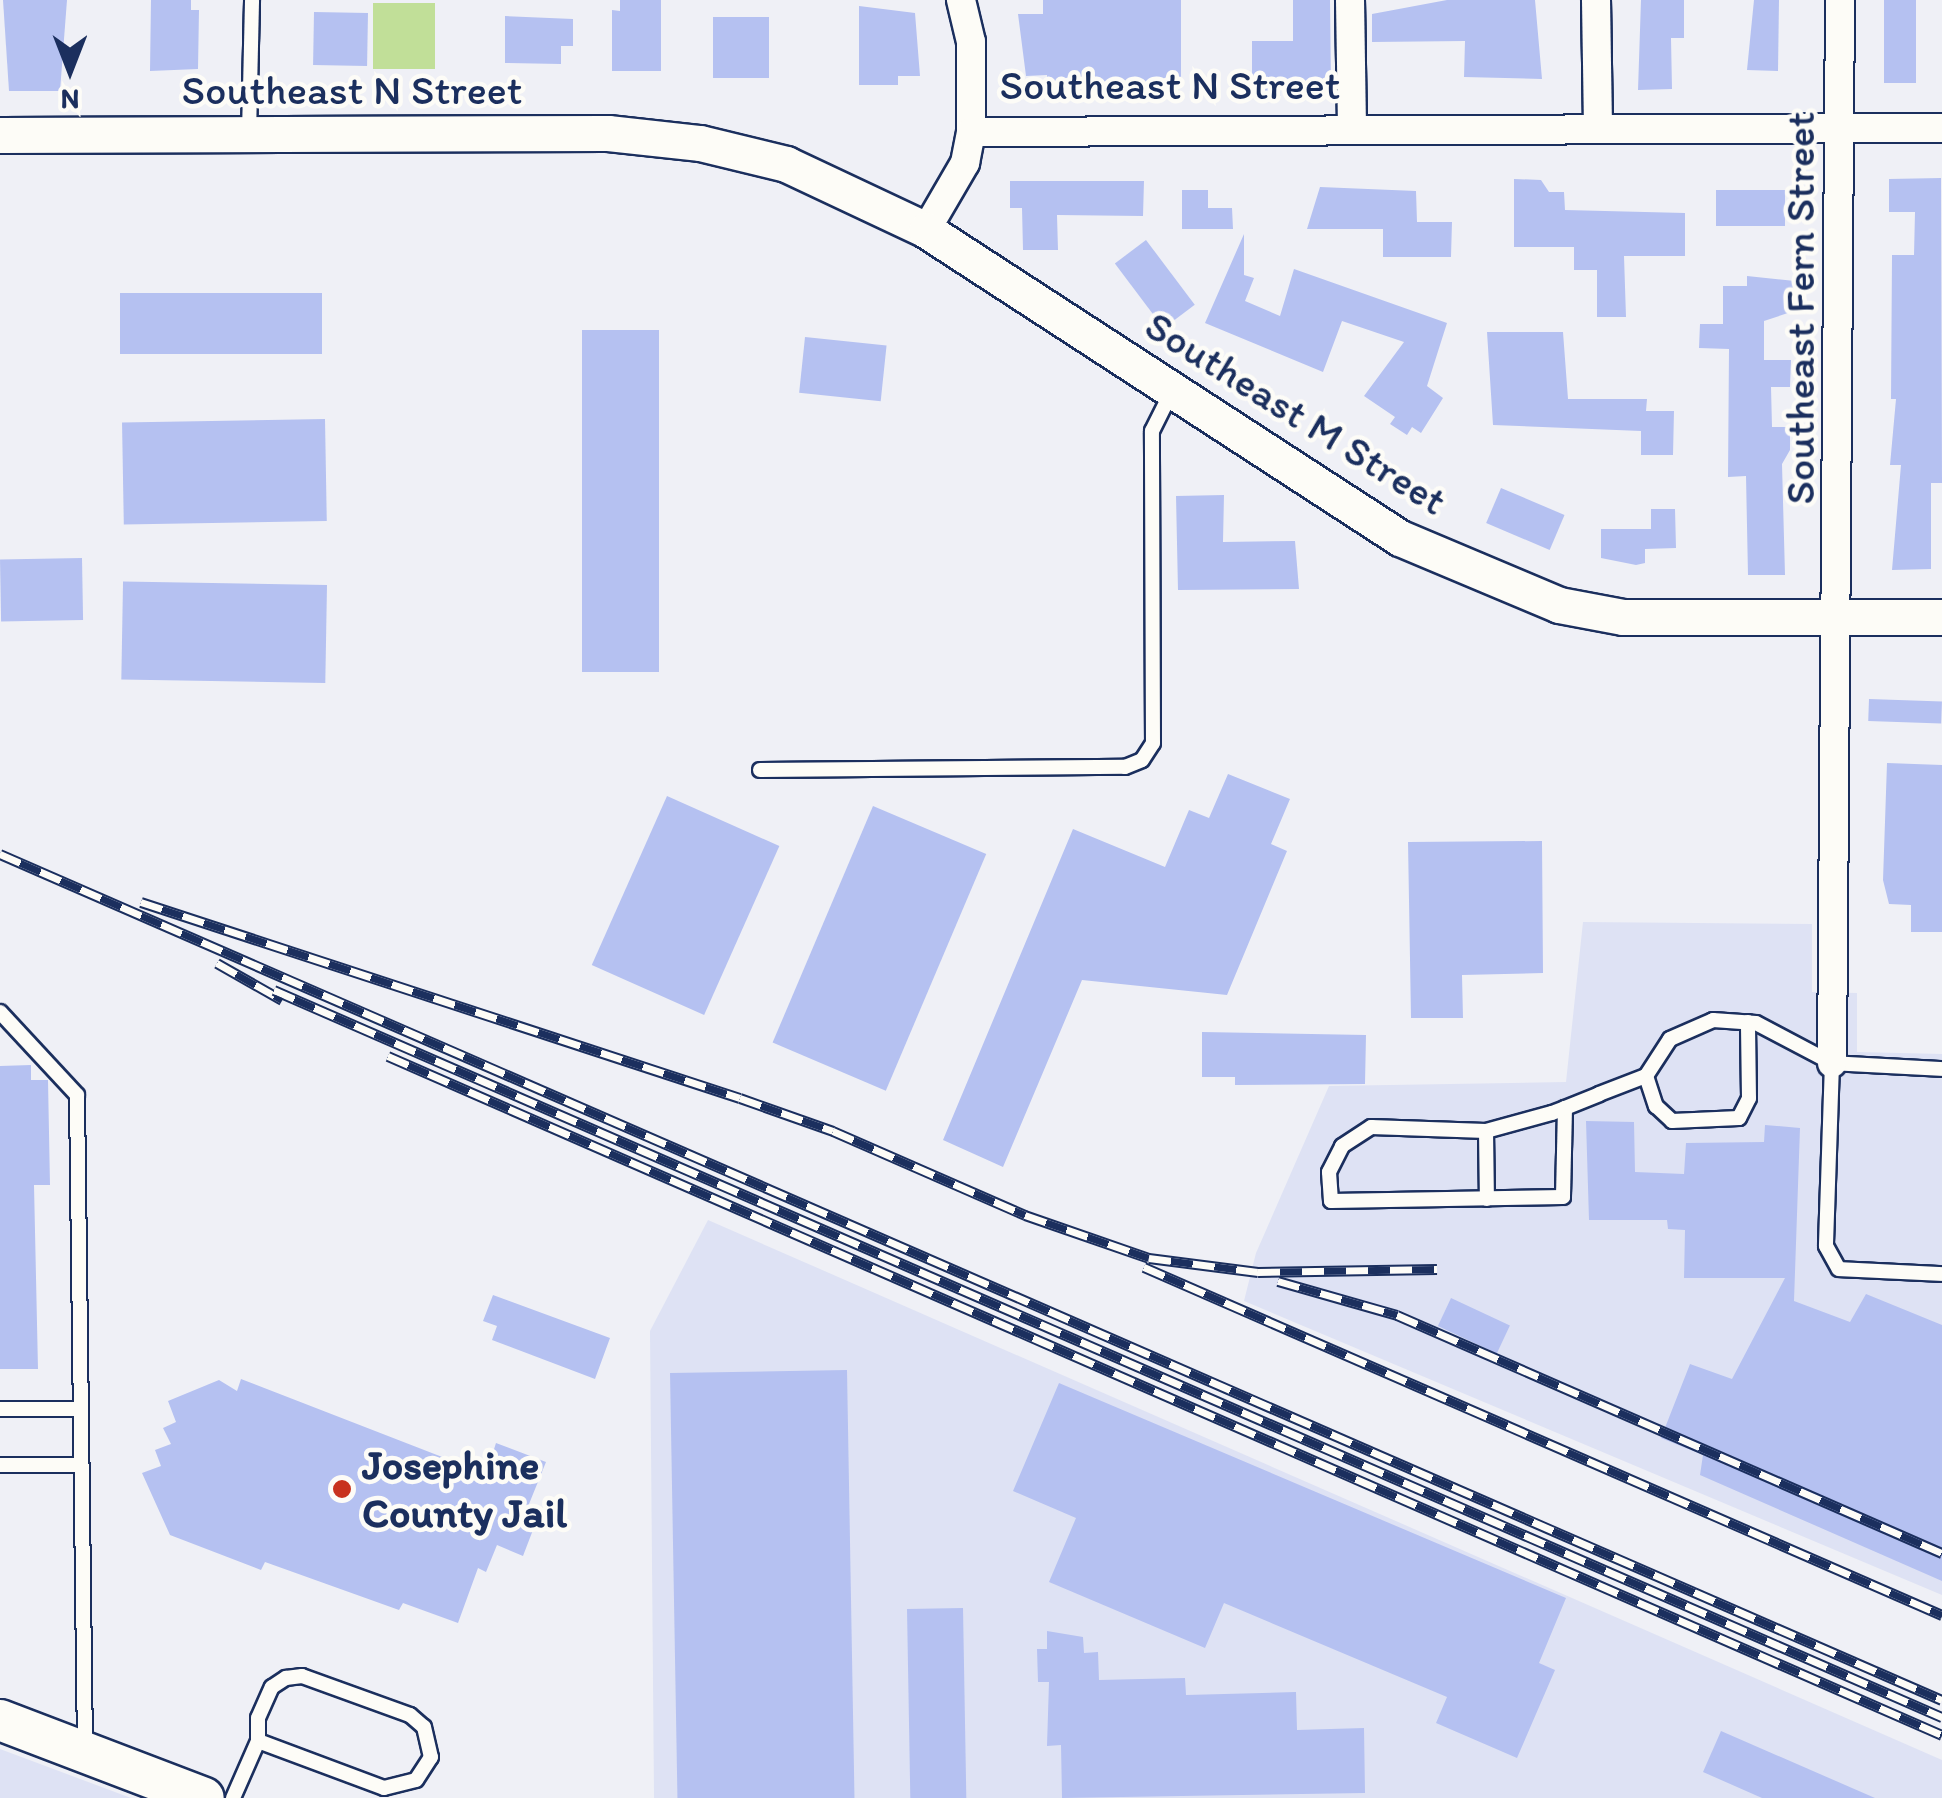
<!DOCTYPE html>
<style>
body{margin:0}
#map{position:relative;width:1942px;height:1798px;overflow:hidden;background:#eff0f6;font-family:Itim,sans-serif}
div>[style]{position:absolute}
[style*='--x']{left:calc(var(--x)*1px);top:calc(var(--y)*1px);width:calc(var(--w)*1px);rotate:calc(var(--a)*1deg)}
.built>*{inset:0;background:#dee2f4}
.green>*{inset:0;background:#c1df98;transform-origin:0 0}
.building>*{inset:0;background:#b5c1f1;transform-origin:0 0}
.roads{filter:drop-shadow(2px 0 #1b2f5e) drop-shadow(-2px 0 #1b2f5e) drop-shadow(0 2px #1b2f5e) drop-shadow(0 -2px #1b2f5e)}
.service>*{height:14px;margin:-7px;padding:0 7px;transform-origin:7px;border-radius:7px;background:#fdfcf7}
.minor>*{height:28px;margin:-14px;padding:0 14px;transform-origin:14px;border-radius:14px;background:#fdfcf7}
.tertiary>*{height:35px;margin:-17.5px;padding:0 17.5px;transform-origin:17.5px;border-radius:17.5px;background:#fdfcf7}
.secondary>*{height:40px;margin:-20px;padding:0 20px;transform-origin:20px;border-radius:20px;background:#fdfcf7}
.rail>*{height:11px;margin-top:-5.5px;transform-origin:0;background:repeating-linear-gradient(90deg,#fdfcf7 0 22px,#1b2f5e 0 44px);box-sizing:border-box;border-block:2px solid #1b2f5e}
.dots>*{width:28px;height:28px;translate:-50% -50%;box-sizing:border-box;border:5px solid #fdfcf7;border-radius:50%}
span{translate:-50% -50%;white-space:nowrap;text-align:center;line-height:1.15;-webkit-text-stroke:9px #fdfcf7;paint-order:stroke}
.street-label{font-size:42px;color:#1b2f5e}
.poi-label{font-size:42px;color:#1b2f5e;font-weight:700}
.left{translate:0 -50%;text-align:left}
.north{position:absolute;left:20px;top:20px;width:100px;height:100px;-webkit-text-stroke:8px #fdfcf7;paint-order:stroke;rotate:180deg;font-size:28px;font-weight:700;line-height:40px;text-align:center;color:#1b2f5e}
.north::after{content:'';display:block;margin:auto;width:35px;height:45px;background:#1b2f5e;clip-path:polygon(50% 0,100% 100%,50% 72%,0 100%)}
</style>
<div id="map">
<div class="built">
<div style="clip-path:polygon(1583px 922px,1812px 924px,1812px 992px,1857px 993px,1857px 1052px,1942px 1054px,1942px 1595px,1244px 1301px,1256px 1253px,1329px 1086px,1566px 1082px)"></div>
<div style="clip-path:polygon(708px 1220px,1942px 1760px,1942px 1798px,654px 1798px,650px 1331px)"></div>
<div style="clip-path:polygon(0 1749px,131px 1798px,0 1798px)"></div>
</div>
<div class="green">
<div style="left:373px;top:3px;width:62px;height:66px"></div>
</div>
<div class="building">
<div style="clip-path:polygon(3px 0,67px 0,60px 91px,9px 91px)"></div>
<div style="clip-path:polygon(151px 0,191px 0,191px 10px,199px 10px,198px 69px,150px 71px)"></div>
<div style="clip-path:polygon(620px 0,661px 0,661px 71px,612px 71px,612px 10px,620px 11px)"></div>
<div style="clip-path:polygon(1043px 0,1181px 0,1181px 83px,1047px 85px,1047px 75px,1026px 76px,1018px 14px,1043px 14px)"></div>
<div style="clip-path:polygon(1293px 0,1330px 0,1331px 87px,1281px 87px,1281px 96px,1252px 96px,1252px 41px,1293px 41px)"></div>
<div style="clip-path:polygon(1447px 0,1535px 0,1542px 79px,1464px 77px,1465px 41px,1372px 42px,1372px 14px)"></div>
<div style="clip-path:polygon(1641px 0,1684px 0,1684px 38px,1671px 38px,1672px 89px,1638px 90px)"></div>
<div style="clip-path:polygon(1754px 0,1779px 0,1778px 71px,1747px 70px)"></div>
<div style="left:1884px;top:0;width:32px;height:83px"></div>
<div style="clip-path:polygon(859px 6px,915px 13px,920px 76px,898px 76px,898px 85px,859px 85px)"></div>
<div style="left:314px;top:12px;width:54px;height:53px;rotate:1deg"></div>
<div style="clip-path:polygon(505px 16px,573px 19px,573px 46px,561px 46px,561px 64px,505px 63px)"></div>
<div style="left:713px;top:17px;width:56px;height:61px"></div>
<div style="clip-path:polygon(1941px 178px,1942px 483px,1931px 483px,1931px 569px,1892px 570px,1901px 465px,1890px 465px,1896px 399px,1891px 399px,1892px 255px,1914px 255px,1915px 212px,1889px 212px,1889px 179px)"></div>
<div style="clip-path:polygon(1514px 179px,1541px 180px,1549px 192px,1564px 192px,1565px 210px,1685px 213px,1685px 256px,1624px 256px,1626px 317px,1597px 317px,1597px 270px,1574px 270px,1574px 247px,1514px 247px)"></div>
<div style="clip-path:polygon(1010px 181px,1144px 181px,1143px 216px,1057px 215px,1058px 250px,1023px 250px,1022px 208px,1010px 208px)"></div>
<div style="clip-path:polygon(1320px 187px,1416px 191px,1417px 222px,1452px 222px,1451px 257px,1383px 257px,1383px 229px,1307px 229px)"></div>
<div style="clip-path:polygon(1182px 190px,1208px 190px,1208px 208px,1232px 208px,1233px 229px,1182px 229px)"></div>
<div style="left:1716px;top:190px;width:69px;height:36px"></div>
<div style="clip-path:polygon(1244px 234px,1244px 275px,1254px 278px,1245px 301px,1280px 316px,1294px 269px,1447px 323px,1427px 386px,1443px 398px,1421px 433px,1412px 427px,1407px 435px,1390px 424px,1395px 417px,1364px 396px,1404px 342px,1342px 321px,1323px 372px,1205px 323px)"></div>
<div style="left:1146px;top:240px;width:81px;height:39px;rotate:53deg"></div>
<div style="clip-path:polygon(1747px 276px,1795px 281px,1794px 311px,1764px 321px,1764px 360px,1791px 360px,1790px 387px,1771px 387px,1772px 427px,1790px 427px,1790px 450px,1782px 464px,1785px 575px,1748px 575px,1746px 476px,1728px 477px,1729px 349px,1699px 348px,1700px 324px,1723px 324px,1723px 286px,1747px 286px)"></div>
<div style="left:120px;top:293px;width:202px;height:61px"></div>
<div style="left:582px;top:330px;width:77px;height:342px"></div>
<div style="clip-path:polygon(1487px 332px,1563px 332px,1568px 399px,1647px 399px,1646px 411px,1674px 411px,1673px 455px,1641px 455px,1641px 431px,1493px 425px)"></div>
<div style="left:805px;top:337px;width:82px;height:56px;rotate:6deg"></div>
<div style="left:325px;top:419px;width:102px;height:203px;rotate:89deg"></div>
<div style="left:1501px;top:488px;width:69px;height:38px;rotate:23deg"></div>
<div style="clip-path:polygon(1224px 495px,1223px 542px,1295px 541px,1299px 589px,1178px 590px,1176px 496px)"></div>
<div style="clip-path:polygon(1651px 509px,1675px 509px,1676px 548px,1645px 549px,1645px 563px,1636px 565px,1601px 558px,1601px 529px,1651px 529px)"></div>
<div style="left:82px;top:558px;width:62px;height:82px;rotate:89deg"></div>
<div style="left:327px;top:585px;width:98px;height:204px;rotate:91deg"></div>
<div style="left:1869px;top:699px;width:73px;height:22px;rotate:2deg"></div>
<div style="clip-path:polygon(1887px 763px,1942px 765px,1942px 932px,1911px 932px,1911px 905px,1889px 904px,1883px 880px)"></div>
<div style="clip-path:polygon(1228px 774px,1290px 799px,1271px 844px,1287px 851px,1227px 995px,1082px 980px,1003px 1167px,943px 1140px,1073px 829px,1165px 867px,1189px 810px,1209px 818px)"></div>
<div style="left:667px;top:796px;width:123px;height:185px;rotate:24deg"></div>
<div style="left:873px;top:806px;width:123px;height:257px;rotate:23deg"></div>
<div style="clip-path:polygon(1542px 841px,1543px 973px,1462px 975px,1463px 1018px,1411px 1018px,1408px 842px)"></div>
<div style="clip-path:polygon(1202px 1032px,1366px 1035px,1365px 1084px,1235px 1085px,1235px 1077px,1202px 1077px)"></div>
<div style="clip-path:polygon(31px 1065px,31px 1080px,48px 1080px,50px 1185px,34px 1185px,38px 1369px,0 1369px,0 1066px)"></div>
<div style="clip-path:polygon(1586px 1121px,1634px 1122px,1635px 1172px,1684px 1174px,1686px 1143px,1764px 1142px,1765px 1125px,1800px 1128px,1794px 1301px,1850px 1322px,1866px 1294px,1942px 1325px,1942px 1581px,1700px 1475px,1703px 1455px,1661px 1438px,1690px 1364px,1732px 1379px,1785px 1278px,1684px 1278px,1685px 1230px,1668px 1229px,1667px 1220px,1589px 1220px)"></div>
<div style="clip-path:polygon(493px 1295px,610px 1338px,595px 1379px,492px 1340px,497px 1326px,483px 1321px)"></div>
<div style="left:1451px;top:1298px;width:65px;height:31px;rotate:25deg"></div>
<div style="left:847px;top:1370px;width:428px;height:177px;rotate:89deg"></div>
<div style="clip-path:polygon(241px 1379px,486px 1474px,496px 1443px,546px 1462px,529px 1504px,541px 1509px,523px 1556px,497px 1545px,486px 1572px,478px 1568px,458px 1623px,403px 1603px,399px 1610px,265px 1562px,261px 1570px,170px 1535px,142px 1473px,161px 1466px,155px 1450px,171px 1444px,163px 1428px,176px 1422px,168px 1401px,219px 1380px,237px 1391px)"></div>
<div style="clip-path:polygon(1059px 1383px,1566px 1598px,1539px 1663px,1555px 1670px,1517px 1758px,1436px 1723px,1447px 1697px,1224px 1603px,1205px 1648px,1049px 1582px,1076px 1518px,1013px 1491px)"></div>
<div style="left:963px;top:1608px;width:190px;height:56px;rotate:89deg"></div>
<div style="clip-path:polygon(1047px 1631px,1083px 1637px,1084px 1653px,1098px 1652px,1099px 1680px,1185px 1678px,1186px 1695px,1296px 1692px,1297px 1730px,1364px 1728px,1365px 1793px,1062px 1798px,1061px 1745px,1047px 1746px,1049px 1682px,1038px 1682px,1037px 1649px,1047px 1649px)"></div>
<div style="clip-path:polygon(1721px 1731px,1875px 1798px,1762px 1798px,1703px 1772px)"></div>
</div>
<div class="roads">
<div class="service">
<div style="--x:249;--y:134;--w:134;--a:-88.7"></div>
<div style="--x:760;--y:770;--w:365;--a:-0.5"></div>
<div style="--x:1125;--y:767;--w:18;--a:-22"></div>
<div style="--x:1142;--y:760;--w:20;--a:-57"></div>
<div style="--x:1153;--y:743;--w:312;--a:-90.2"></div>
<div style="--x:1152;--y:431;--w:42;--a:-63.4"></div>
<div style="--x:0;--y:1012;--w:113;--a:47.1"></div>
<div style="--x:77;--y:1095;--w:651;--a:89.3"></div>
<div style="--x:1942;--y:1069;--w:110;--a:-176.9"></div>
<div style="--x:1832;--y:1063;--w:183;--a:91.9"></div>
<div style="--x:1826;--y:1246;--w:26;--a:61"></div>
<div style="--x:1839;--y:1269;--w:103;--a:2.8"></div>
<div style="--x:1646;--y:1076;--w:32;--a:72"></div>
<div style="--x:1656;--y:1106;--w:22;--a:43"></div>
<div style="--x:1672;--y:1121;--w:67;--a:-2.6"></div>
<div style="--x:1739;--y:1118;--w:22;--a:-63"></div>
<div style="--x:1749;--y:1098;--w:76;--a:-90.8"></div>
<div style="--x:1565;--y:1108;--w:89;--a:91.3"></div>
<div style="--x:1563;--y:1197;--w:232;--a:179"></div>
<div style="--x:1331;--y:1201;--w:29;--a:-94"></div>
<div style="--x:1329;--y:1172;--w:29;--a:-63"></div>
<div style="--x:1342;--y:1146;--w:35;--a:-33"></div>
<div style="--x:1371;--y:1127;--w:115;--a:2"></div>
<div style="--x:1486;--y:1131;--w:68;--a:-15.3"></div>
<div style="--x:1552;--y:1113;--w:14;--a:-21"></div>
<div style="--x:1565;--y:1108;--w:37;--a:-22"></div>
<div style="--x:1599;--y:1094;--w:50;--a:-21"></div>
<div style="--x:1646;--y:1076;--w:44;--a:-57"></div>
<div style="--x:1670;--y:1039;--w:47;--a:-23.8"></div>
<div style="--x:1713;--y:1020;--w:43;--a:4"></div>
<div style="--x:1756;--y:1023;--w:86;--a:27.8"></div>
<div style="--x:1486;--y:1131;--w:68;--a:89.2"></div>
<div style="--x:0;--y:1409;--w:80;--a:0"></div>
<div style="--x:0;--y:1465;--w:81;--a:0"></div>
<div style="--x:233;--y:1798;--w:62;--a:-66.3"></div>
<div style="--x:258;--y:1741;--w:23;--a:-90"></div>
<div style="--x:258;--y:1718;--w:34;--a:-66"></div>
<div style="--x:272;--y:1687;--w:17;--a:-33"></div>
<div style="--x:286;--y:1678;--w:16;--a:-7"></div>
<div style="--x:302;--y:1676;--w:115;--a:19.9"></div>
<div style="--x:410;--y:1715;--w:18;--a:41"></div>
<div style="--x:424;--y:1727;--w:31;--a:77"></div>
<div style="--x:431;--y:1757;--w:27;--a:123"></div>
<div style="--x:416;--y:1780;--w:33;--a:166"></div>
<div style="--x:384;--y:1788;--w:134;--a:-159.5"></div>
</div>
<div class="minor">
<div style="--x:961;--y:0;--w:43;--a:76.6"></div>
<div style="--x:971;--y:42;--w:90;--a:90"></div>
<div style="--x:1350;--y:0;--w:129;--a:89.1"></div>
<div style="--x:1596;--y:0;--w:127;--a:89.1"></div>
<div style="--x:926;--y:230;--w:78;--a:-59.8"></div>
<div style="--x:965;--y:163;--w:32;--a:-79"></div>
<div style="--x:971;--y:132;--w:971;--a:-0.24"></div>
<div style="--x:1832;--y:1063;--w:1063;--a:-89.57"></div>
</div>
<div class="tertiary">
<div style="--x:0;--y:135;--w:608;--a:-0.19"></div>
<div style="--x:608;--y:133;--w:93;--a:6.2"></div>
<div style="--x:700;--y:143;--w:89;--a:13.7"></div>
<div style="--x:786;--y:164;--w:155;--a:25.2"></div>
<div style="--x:926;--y:230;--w:565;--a:33.02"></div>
<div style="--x:1400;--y:538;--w:173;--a:22.8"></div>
<div style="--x:1559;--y:605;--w:65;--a:10.6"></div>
<div style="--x:1623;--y:617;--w:319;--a:0"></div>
</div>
<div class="secondary">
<div style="--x:0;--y:1720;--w:218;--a:20.9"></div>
</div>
</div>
<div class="rail">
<div style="--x:0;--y:854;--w:2118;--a:23.54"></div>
<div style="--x:141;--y:902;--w:630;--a:18.12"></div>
<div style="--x:740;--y:1098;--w:99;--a:19.5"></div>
<div style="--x:833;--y:1131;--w:210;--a:23.6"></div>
<div style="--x:1025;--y:1215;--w:131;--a:19.1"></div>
<div style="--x:1149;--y:1258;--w:110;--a:7.3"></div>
<div style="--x:1258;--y:1272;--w:179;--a:-1"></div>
<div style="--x:217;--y:963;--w:75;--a:29.6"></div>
<div style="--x:274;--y:990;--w:1820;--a:23.55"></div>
<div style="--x:388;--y:1056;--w:1696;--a:23.6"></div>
<div style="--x:1144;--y:1267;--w:871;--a:23.56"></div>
<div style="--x:1278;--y:1281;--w:124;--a:15.9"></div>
<div style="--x:1397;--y:1315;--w:595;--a:23.59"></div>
</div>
<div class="dots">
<div style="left:342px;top:1489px;background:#c8321e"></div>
</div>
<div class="street-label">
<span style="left:1170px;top:85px">Southeast N Street</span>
<span style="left:352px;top:90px">Southeast N Street</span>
<span style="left:1800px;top:308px;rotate:-90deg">Southeast Fern Street</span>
<span style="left:1296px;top:413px;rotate:32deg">Southeast M Street</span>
</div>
<div class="poi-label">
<span class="left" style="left:362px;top:1489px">Josephine<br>County Jail</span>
</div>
<div class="north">N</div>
</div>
